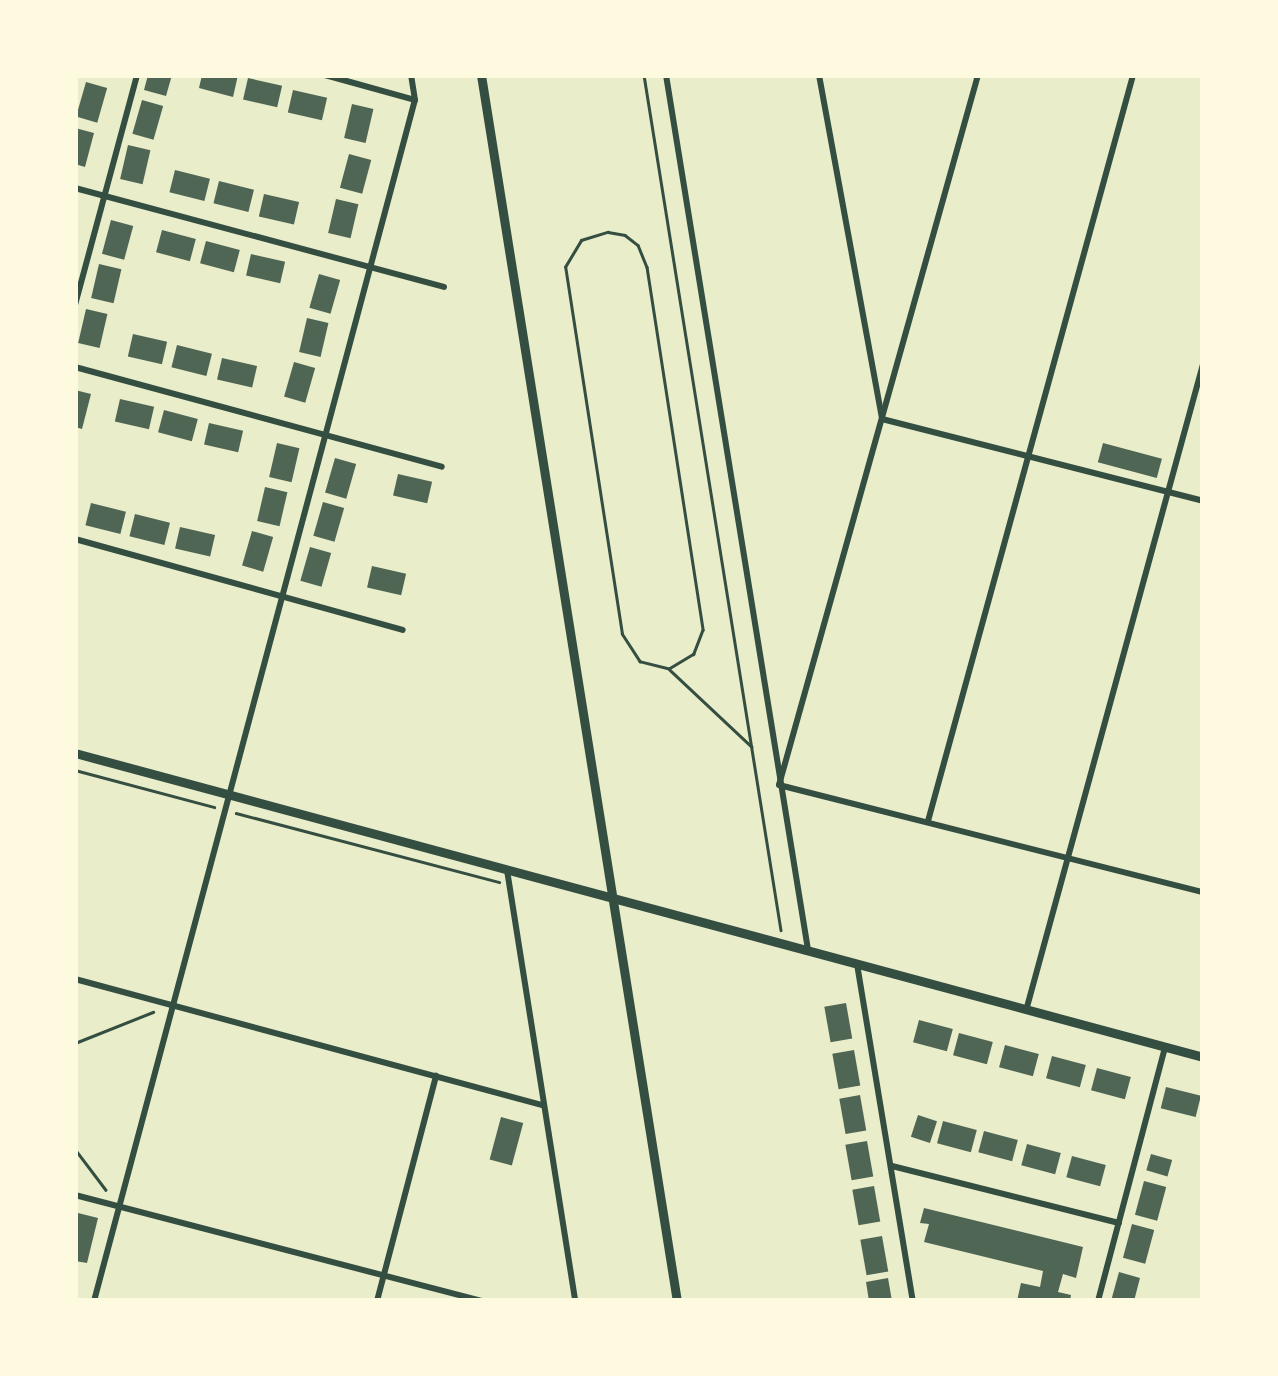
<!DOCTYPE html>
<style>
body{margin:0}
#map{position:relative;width:1278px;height:1376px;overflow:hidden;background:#e9edc9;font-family:Inter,sans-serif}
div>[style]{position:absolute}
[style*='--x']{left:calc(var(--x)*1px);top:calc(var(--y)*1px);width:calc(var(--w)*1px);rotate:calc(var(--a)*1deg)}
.building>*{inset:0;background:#4f6655;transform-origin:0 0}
.path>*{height:2.5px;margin:-1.25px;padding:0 1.25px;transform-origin:1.25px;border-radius:1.25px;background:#344e41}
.minor>*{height:6px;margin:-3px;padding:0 3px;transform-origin:3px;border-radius:3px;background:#344e41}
.secondary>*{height:9px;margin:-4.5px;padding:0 4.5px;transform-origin:4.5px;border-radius:4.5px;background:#344e41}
span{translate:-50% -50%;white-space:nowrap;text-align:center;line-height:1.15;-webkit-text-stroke:8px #fefae0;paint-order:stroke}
.frame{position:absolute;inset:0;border:78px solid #fefae0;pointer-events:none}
</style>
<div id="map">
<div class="building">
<div style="clip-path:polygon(148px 75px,172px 75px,166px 96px,144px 90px)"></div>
<div style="clip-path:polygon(202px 75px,238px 75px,233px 97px,199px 88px)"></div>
<div style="left:248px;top:78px;width:35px;height:22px;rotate:13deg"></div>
<div style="left:86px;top:82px;width:22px;height:36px;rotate:16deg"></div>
<div style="left:293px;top:90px;width:35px;height:23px;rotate:13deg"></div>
<div style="left:142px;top:100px;width:22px;height:35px;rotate:16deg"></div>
<div style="left:352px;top:104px;width:22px;height:35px;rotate:13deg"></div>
<div style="clip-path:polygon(75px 128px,94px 133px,85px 167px,75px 164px)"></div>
<div style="left:128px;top:145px;width:23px;height:35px;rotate:13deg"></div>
<div style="left:349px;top:154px;width:23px;height:35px;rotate:15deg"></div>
<div style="left:175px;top:170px;width:36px;height:23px;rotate:14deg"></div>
<div style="left:219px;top:181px;width:36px;height:23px;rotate:14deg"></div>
<div style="left:264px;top:194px;width:36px;height:23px;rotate:13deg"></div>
<div style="left:336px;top:199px;width:23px;height:35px;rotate:13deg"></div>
<div style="left:111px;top:220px;width:23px;height:35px;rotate:15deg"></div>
<div style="left:162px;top:230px;width:35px;height:23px;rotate:15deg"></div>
<div style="left:206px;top:241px;width:35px;height:23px;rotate:15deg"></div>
<div style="left:251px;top:254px;width:35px;height:22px;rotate:13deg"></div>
<div style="left:99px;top:264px;width:23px;height:35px;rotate:13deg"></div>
<div style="left:319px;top:274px;width:22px;height:35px;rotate:16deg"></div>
<div style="left:86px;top:309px;width:22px;height:35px;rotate:13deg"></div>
<div style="left:307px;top:318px;width:22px;height:35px;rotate:13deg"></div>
<div style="left:133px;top:334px;width:35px;height:23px;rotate:13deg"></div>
<div style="left:177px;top:345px;width:36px;height:23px;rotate:14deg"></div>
<div style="left:222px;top:358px;width:36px;height:22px;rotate:13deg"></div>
<div style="left:294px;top:362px;width:22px;height:36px;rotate:16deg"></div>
<div style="clip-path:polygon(75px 390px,91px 394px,82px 429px,75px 427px)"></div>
<div style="left:120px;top:399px;width:35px;height:23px;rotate:13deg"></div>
<div style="left:164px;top:410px;width:35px;height:23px;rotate:15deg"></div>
<div style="left:209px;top:423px;width:35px;height:22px;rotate:13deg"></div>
<div style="left:277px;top:443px;width:23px;height:35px;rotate:13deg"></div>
<div style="left:1103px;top:443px;width:61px;height:20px;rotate:15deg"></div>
<div style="left:335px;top:458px;width:22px;height:36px;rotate:16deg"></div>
<div style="left:398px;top:474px;width:35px;height:22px;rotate:13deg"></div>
<div style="left:265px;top:487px;width:23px;height:35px;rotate:13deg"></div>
<div style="left:323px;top:502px;width:22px;height:35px;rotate:16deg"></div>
<div style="left:91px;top:503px;width:36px;height:23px;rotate:14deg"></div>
<div style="left:135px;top:514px;width:36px;height:23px;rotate:14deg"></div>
<div style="left:180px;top:527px;width:36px;height:22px;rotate:13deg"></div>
<div style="left:252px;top:531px;width:22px;height:36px;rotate:16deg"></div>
<div style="left:310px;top:547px;width:22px;height:35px;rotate:16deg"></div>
<div style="left:372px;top:566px;width:35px;height:22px;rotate:13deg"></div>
<div style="left:846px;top:1003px;width:36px;height:22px;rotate:80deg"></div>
<div style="left:919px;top:1020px;width:35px;height:23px;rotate:15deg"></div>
<div style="left:959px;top:1033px;width:35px;height:23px;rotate:15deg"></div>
<div style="left:1005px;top:1045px;width:35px;height:23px;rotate:15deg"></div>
<div style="left:854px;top:1050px;width:36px;height:22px;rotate:80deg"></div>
<div style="left:1052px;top:1056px;width:35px;height:23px;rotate:15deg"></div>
<div style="left:1097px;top:1068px;width:35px;height:23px;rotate:15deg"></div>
<div style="left:1166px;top:1087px;width:36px;height:22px;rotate:14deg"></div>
<div style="left:860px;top:1095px;width:36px;height:21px;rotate:80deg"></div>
<div style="left:918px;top:1115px;width:20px;height:23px;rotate:18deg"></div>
<div style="left:501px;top:1117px;width:23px;height:44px;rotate:15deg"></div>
<div style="left:943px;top:1121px;width:35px;height:23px;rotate:15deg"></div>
<div style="left:984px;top:1131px;width:35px;height:22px;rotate:15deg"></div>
<div style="left:867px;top:1141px;width:36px;height:22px;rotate:80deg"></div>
<div style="left:1027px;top:1144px;width:35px;height:22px;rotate:15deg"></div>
<div style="left:1151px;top:1154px;width:22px;height:17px;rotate:16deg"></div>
<div style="left:1072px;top:1156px;width:35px;height:22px;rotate:15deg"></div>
<div style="left:1144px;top:1181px;width:23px;height:35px;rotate:15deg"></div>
<div style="left:874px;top:1186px;width:36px;height:22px;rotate:80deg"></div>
<div style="clip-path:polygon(924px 1208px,1083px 1247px,1076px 1278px,1063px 1274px,1058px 1292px,1071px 1295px,1070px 1301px,1017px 1301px,1021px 1283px,1040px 1287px,1043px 1271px,924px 1242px,929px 1224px,920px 1223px)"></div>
<div style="clip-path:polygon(78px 1213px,98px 1218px,87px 1263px,75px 1261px)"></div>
<div style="left:1132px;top:1224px;width:23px;height:35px;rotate:15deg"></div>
<div style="left:882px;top:1236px;width:36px;height:22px;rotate:80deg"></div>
<div style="clip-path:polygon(1119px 1272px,1140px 1278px,1134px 1301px,1111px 1301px)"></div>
<div style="clip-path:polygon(888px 1278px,892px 1301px,869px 1301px,866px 1282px)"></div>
</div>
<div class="path">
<div style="--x:644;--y:75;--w:866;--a:80.9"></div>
<div style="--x:608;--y:232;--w:17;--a:10"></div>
<div style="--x:625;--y:235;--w:16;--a:38"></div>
<div style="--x:638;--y:245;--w:24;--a:68"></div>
<div style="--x:647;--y:267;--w:367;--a:81.2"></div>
<div style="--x:703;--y:630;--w:26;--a:111"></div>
<div style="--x:694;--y:654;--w:29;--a:149"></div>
<div style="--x:669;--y:669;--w:30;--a:-166"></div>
<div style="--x:640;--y:662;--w:33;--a:-123"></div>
<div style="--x:622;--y:634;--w:371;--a:-98.8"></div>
<div style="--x:565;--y:267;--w:31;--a:-59"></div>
<div style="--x:581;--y:240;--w:28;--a:-17"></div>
<div style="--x:670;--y:670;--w:112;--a:43.2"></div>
<div style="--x:75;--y:770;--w:144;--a:14.9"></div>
<div style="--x:236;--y:813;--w:272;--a:14.7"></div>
<div style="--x:75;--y:1043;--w:84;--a:-21.7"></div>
<div style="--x:75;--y:1149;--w:51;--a:52.9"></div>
</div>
<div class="minor">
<div style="--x:325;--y:75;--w:93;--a:15.5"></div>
<div style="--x:666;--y:75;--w:886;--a:80.78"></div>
<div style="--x:819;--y:75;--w:350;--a:79.6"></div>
<div style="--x:882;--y:419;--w:331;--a:14.3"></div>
<div style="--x:978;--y:75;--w:737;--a:105.66"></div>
<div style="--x:779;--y:785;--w:437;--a:14.2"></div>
<div style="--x:75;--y:188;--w:382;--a:15"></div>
<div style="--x:75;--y:305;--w:238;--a:-74.9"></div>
<div style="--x:75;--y:367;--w:380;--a:15.2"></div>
<div style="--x:75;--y:539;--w:340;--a:15.5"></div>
<div style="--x:928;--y:821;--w:774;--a:-74.63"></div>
<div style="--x:507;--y:870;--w:436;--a:81"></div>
<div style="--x:857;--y:964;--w:342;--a:80.6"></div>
<div style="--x:75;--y:979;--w:485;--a:15.1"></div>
<div style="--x:1027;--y:1007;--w:667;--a:-74.69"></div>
<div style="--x:892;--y:1166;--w:234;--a:14.1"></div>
<div style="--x:75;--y:1195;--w:420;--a:14.6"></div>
<div style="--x:94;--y:1301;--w:1243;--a:-75.04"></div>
<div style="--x:415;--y:100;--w:25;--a:-99"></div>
<div style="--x:377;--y:1301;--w:233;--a:-75.3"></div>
<div style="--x:1098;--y:1301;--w:263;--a:-75.2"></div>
</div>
<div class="secondary">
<div style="--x:481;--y:75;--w:1242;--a:80.92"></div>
<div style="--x:75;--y:753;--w:1168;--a:15.08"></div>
</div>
<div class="frame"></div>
</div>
